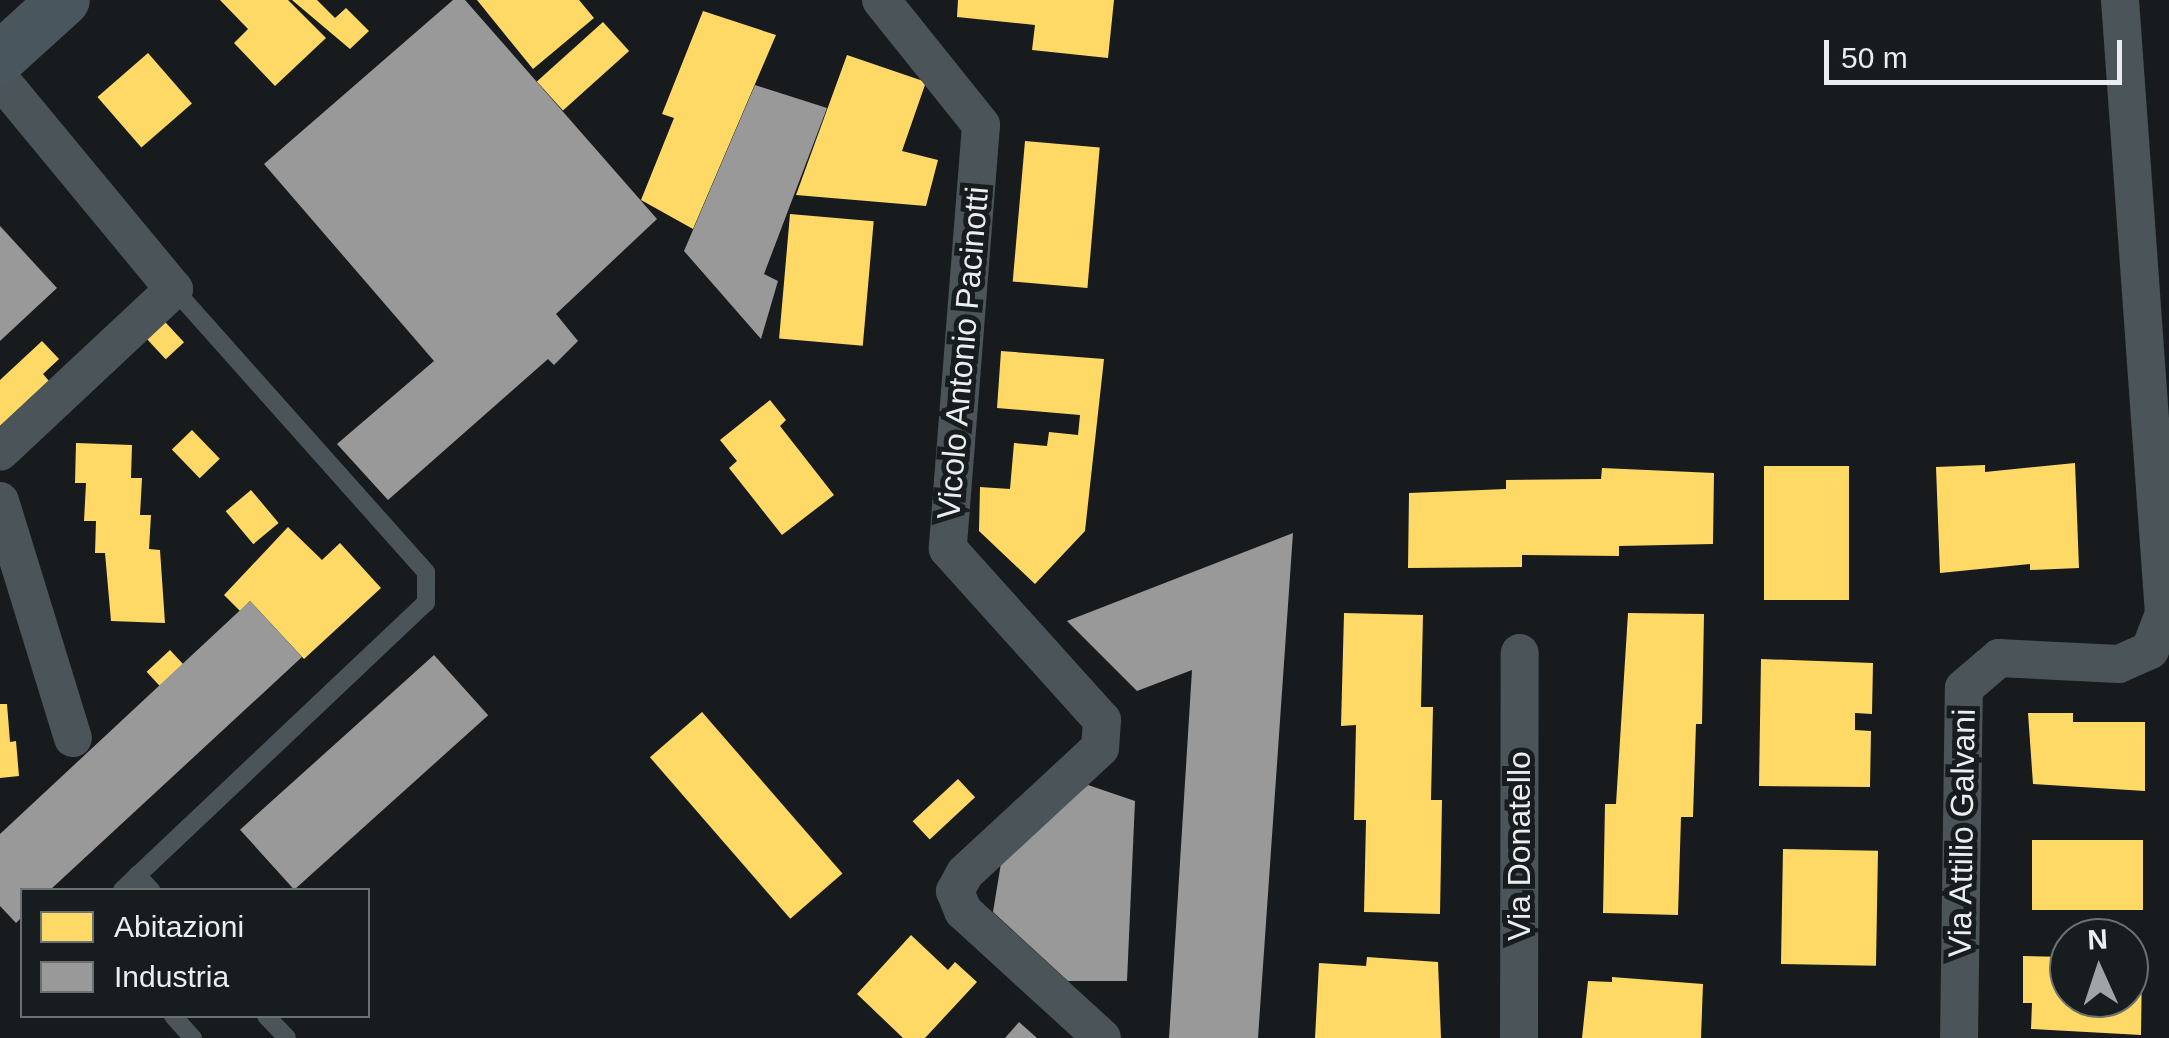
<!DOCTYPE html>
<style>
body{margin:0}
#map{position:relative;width:2169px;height:1038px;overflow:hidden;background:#181b1d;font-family:Arial,sans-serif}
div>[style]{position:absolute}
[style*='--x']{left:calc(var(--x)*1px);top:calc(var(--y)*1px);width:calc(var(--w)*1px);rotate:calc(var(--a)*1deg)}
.homes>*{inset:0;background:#ffd966;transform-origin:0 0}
.industry>*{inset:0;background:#999;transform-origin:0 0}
.service>*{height:18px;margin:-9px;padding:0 9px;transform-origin:9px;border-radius:9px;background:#4a5459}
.minor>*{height:38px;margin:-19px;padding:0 19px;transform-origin:19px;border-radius:19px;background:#4a5459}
.secondary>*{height:52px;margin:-26px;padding:0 26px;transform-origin:26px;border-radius:26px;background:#49565d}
span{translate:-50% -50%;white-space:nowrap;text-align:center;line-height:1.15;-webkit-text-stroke:10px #171c1e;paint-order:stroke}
.street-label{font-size:32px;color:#ebeef0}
.legend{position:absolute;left:20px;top:888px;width:350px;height:130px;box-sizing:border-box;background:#171c1e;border:2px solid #6c7072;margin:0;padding:12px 18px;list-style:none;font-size:30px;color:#ebeef0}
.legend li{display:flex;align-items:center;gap:20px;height:50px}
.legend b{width:50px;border:2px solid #6c7072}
.north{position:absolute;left:2049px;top:918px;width:100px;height:100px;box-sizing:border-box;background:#171c1e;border:2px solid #6c7072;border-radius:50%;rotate:357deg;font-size:28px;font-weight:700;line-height:40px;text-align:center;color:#ebeef0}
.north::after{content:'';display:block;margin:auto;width:35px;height:45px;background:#a1a4a6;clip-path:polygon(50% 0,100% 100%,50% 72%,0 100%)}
.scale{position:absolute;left:1824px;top:40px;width:298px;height:45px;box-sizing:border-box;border:5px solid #ebeef0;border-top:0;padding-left:12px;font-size:30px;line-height:35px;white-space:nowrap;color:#ebeef0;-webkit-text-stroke:8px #171c1e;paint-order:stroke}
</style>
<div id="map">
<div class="homes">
<div style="clip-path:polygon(220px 0,288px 0,326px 38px,275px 86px,234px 43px,248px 29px)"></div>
<div style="clip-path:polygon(292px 0,317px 0,335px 18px,346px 8px,369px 31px,350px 49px)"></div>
<div style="clip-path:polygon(477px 0,579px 0,594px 18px,533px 69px)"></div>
<div style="clip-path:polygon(958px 0,1114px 0,1108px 58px,1032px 50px,1035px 25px,957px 17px)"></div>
<div style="clip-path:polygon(703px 11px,776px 35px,693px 229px,641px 200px,674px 118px,662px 114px)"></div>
<div style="left:603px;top:22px;width:39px;height:89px;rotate:48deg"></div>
<div style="left:148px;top:53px;width:67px;height:67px;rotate:49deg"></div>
<div style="clip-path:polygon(847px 55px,926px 82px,902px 151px,938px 160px,926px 206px,796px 195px)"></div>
<div style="left:1025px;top:141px;width:75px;height:141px;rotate:5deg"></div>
<div style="left:790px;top:214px;width:84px;height:125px;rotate:5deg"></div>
<div style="left:154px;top:310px;width:44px;height:25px;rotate:47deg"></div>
<div style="clip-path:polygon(42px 341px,59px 359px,43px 374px,49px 381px,0 426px,0 380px)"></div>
<div style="clip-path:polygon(1001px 351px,1104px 359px,1085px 531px,1035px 584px,979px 531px,980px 487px,1010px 489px,1014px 443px,1047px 446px,1049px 432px,1078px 435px,1080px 415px,997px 408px)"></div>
<div style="clip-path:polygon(770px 400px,786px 420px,780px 426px,834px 495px,782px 535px,729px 468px,737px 461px,720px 440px)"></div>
<div style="left:192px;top:430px;width:40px;height:28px;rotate:46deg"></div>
<div style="clip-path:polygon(76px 443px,132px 445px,131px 478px,142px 478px,140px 515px,151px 515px,149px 549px,160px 550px,165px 623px,111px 621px,105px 553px,95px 553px,96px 521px,84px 521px,86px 483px,75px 483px)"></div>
<div style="clip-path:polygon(2075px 463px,2079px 568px,2030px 570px,2030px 564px,1940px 573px,1936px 467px,1985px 465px,1985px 472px)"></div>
<div style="left:1764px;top:466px;width:85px;height:134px"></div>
<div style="clip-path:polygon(1602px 468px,1714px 473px,1713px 544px,1619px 546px,1619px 556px,1522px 555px,1522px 567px,1408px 568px,1409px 493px,1506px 489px,1506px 480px,1601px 479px)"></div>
<div style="left:251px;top:490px;width:43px;height:33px;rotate:50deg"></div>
<div style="clip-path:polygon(288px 527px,322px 560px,340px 543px,381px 588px,304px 659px,250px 601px,240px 611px,224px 595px)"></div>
<div style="clip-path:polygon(1344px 613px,1423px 615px,1421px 707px,1433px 707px,1431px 800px,1442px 800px,1440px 914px,1364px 912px,1366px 820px,1354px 820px,1356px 725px,1341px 726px)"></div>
<div style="clip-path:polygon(1628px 613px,1704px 614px,1702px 724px,1696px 724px,1693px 817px,1681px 817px,1678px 915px,1603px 913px,1605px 804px,1616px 804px)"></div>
<div style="left:170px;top:650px;width:19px;height:32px;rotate:47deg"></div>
<div style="clip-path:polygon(1761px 659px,1873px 663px,1872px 714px,1855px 713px,1855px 730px,1871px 731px,1870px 787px,1759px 786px)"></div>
<div style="clip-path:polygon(0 704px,7px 704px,10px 742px,16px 741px,19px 776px,0 778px)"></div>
<div style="left:702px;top:712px;width:214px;height:69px;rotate:49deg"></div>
<div style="clip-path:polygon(2028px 713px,2073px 713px,2073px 722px,2145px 722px,2145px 791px,2033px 784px)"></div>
<div style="left:958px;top:779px;width:25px;height:62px;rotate:47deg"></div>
<div style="left:2032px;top:840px;width:111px;height:70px"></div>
<div style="left:1783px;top:849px;width:95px;height:115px;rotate:1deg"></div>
<div style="clip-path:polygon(911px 935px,948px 970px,955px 962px,977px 982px,925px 1038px,903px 1038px,857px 994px)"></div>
<div style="clip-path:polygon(2023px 956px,2069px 957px,2069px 998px,2129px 998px,2129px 964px,2142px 964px,2141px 1035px,2031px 1029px,2032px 1003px,2023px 1003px)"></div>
<div style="clip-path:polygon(1367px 957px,1438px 962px,1441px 1038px,1315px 1038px,1319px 963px,1366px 966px)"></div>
<div style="clip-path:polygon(1612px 977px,1703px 984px,1701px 1038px,1582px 1038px,1588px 981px,1612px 982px)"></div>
</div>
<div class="industry">
<div style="clip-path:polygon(453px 0,465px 0,657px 219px,556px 314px,578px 341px,554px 365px,548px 359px,388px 500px,337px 444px,434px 361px,264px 164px)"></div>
<div style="clip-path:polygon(755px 85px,827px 108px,764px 274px,778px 281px,761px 339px,684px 251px)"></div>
<div style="clip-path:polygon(0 226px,57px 288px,0 341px)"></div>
<div style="clip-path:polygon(1293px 533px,1258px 1038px,1169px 1038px,1192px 670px,1137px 691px,1067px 621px)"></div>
<div style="clip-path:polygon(250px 601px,302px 657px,50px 890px,22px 890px,22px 917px,16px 923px,0 906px,0 834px)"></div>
<div style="left:434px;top:655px;width:81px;height:261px;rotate:48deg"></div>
<div style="clip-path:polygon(1088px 785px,1135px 801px,1127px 981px,1068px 981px,993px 912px,1002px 857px)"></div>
<div style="clip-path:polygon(1019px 1022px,1037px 1038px,1005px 1038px)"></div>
</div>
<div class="service">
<div style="--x:137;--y:875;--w:21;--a:47"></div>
<div style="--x:122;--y:890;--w:418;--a:-43.4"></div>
<div style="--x:426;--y:603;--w:31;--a:-90"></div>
<div style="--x:426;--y:572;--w:379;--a:-131.7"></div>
<div style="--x:173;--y:1016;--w:30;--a:48"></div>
<div style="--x:266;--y:1016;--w:30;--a:46"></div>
</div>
<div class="minor">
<div style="--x:881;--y:0;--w:160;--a:51.3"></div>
<div style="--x:981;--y:125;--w:425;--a:94.5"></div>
<div style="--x:948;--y:549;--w:230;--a:48"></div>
<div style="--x:1102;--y:720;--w:28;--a:94"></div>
<div style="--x:1100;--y:748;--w:184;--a:137.2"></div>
<div style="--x:965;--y:873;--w:21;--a:119"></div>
<div style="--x:955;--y:891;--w:22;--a:68"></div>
<div style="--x:963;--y:911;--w:188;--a:42.4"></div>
<div style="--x:0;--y:79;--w:273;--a:50.4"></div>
<div style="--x:174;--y:289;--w:238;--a:136.9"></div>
<div style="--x:0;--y:501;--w:248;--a:72.9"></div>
<div style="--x:1519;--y:1038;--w:385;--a:-89.9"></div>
<div style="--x:1959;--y:1038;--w:350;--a:-89.2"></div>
<div style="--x:1964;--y:688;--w:46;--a:-40.6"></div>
<div style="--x:1999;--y:658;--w:120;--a:2.9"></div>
<div style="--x:2119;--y:664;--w:34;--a:-24"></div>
<div style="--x:2150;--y:650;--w:39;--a:-69"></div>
<div style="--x:2164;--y:614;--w:616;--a:-94.1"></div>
</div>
<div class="secondary">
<div style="--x:0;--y:58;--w:86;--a:-42.2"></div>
</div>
<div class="street-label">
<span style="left:963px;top:353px;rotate:-85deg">Vicolo Antonio Pacinotti</span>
<span style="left:1962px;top:833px;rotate:-89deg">Via Attilio Galvani</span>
<span style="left:1519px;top:846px;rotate:-90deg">Via Donatello</span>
</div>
<ul class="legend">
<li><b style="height:28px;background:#ffd966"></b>Abitazioni</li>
<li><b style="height:28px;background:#999"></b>Industria</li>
</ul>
<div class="north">N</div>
<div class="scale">50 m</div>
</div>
